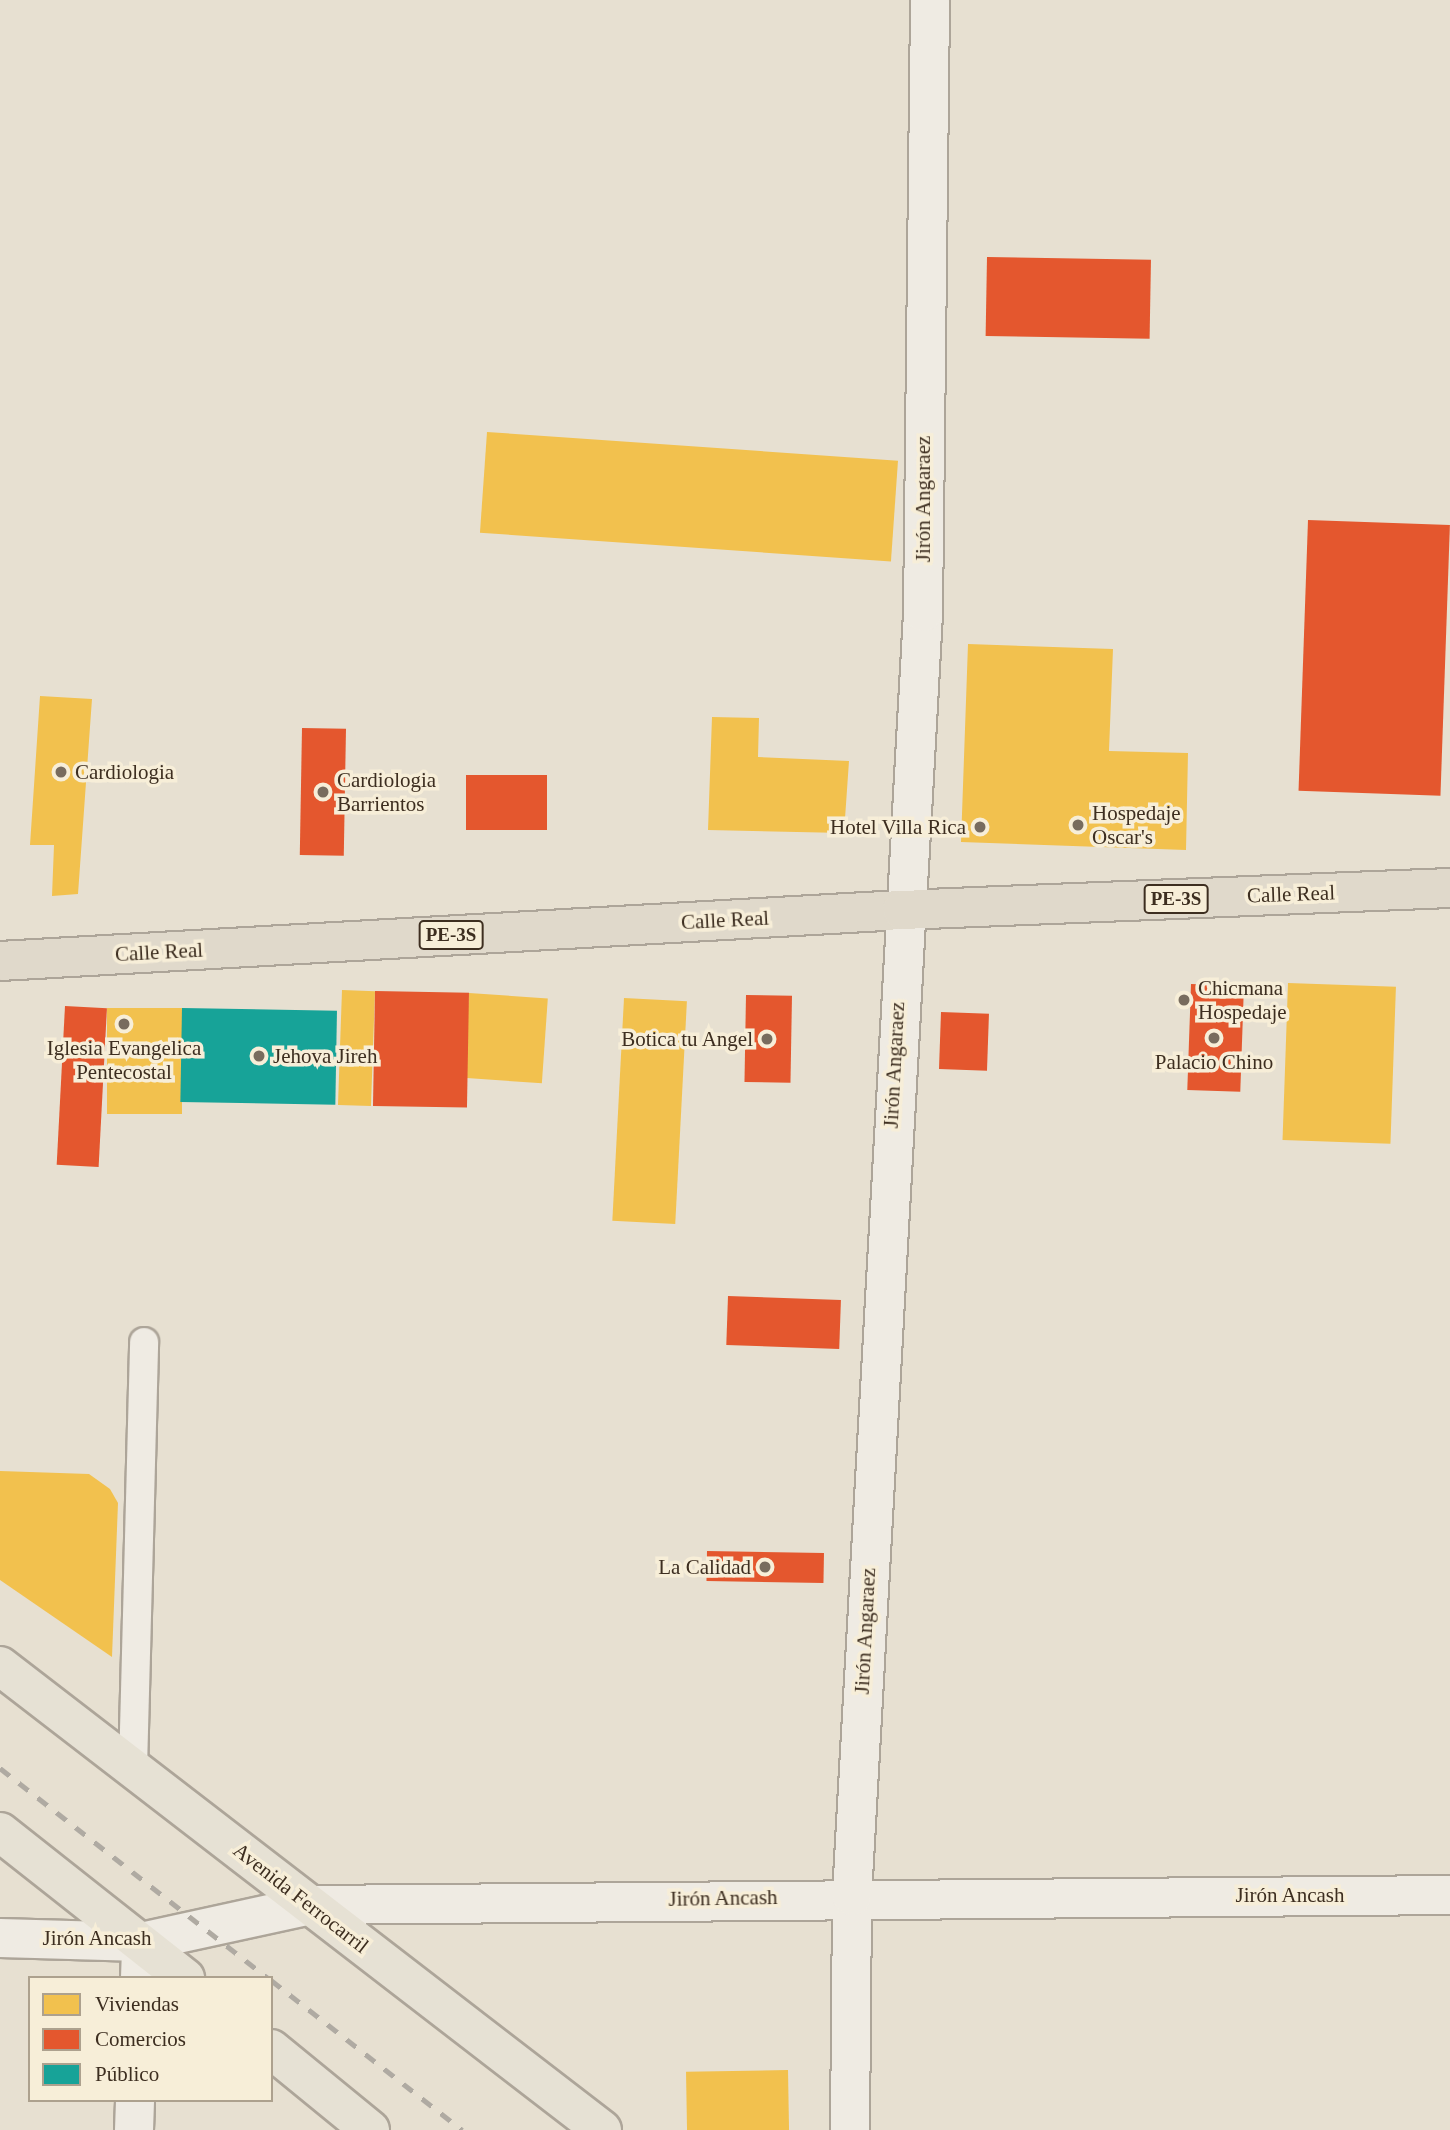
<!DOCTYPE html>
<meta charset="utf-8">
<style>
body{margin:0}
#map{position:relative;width:1450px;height:2130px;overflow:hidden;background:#e7e0d1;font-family:Georgia,serif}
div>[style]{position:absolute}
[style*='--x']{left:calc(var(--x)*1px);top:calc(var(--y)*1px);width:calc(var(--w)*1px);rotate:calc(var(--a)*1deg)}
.homes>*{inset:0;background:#f2c14e;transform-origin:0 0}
.shops>*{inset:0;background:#e4572e;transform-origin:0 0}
.public>*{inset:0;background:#17a398;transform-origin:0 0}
.roads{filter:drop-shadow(2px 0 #ada599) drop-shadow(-2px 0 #ada599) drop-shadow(0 2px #ada599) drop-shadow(0 -2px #ada599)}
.service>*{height:28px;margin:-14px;padding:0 14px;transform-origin:14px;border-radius:14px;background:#efebe3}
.minor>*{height:38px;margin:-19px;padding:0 19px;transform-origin:19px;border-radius:19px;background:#efebe3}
.primary>*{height:38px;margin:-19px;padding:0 19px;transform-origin:19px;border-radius:19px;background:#e6e1d4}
.trunk>*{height:38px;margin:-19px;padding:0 19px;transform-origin:19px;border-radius:19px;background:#e0d9cb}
.rail>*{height:5px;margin-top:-2.5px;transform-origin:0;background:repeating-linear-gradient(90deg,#afaaa2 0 12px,transparent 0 24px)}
.dots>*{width:19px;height:19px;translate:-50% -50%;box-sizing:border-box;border:4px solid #f7eed8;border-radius:50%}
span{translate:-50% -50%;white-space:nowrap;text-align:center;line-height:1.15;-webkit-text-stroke:7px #f7eed8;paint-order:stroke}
.shield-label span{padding:2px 5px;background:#f7eed8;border:2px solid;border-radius:5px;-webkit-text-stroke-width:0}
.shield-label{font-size:19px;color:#3d2e20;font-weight:700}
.street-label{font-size:21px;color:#3d2e20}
.poi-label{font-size:21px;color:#3d2e20}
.left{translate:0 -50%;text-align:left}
.right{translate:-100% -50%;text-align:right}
.legend{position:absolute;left:28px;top:1976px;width:245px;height:126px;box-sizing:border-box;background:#f7eed8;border:2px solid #ada18e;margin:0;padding:9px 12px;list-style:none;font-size:21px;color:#3d2e20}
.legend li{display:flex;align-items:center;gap:14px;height:35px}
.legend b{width:35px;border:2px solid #ada18e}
</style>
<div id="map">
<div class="homes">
<div style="left:487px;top:432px;width:412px;height:101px;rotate:4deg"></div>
<div style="clip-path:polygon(968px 644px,1113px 649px,1109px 751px,1188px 753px,1186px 850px,961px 842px)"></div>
<div style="clip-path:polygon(40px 696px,92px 699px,78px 894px,52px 896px,54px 845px,30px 845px)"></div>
<div style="clip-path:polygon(712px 717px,759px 718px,758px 757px,849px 761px,844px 833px,708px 830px)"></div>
<div style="left:1288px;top:983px;width:108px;height:157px;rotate:2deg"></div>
<div style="left:342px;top:990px;width:33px;height:115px;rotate:2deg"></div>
<div style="left:469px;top:993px;width:79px;height:85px;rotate:4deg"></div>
<div style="left:624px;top:998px;width:63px;height:223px;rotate:3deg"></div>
<div style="left:107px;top:1008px;width:75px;height:106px"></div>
<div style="clip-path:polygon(0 1471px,89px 1474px,110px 1489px,118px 1503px,112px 1657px,0 1580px)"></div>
<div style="left:788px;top:2070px;width:60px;height:102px;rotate:89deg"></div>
</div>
<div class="shops">
<div style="left:987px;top:257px;width:164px;height:79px;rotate:1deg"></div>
<div style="left:1308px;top:520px;width:142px;height:271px;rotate:2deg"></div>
<div style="left:302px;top:728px;width:44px;height:127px;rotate:1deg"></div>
<div style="left:466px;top:775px;width:81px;height:55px"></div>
<div style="left:1191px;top:984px;width:53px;height:106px;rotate:2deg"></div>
<div style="left:375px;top:991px;width:94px;height:115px;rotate:1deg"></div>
<div style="left:746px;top:995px;width:46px;height:87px;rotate:1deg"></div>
<div style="left:65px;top:1006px;width:42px;height:159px;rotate:3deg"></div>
<div style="left:941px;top:1012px;width:48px;height:57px;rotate:2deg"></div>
<div style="left:728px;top:1296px;width:113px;height:49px;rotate:2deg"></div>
<div style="left:707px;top:1551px;width:117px;height:30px;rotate:1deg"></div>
</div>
<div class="public">
<div style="left:182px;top:1008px;width:155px;height:94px;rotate:1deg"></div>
</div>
<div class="roads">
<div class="service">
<div style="--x:133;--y:1768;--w:426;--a:-88.5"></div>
</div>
<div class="minor">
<div style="--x:0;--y:1938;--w:141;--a:1.6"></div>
<div style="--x:141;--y:1942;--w:173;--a:-12.3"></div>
<div style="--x:310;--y:1905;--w:1140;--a:-0.5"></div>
<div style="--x:140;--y:1978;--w:36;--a:-88"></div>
<div style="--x:134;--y:2130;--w:30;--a:-88"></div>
<div style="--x:850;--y:2130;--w:234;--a:-89.5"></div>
<div style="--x:852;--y:1896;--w:1286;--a:-86.83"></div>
<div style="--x:923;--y:612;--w:612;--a:-89.34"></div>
</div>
<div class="primary">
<div style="--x:0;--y:1666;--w:760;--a:37.62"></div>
<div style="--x:0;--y:1832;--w:236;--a:38.3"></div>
<div style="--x:271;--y:2049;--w:128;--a:39.3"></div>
</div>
<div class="trunk">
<div style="--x:0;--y:961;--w:903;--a:-3.24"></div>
<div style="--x:902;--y:910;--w:548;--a:-2.3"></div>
</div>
</div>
<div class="rail">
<div style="--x:0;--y:1768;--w:340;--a:38.1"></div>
<div style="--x:271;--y:1980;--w:243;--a:38.1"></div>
</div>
<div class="dots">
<div style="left:61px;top:772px;background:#786c5e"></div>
<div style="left:323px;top:792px;background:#786c5e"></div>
<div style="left:1078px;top:825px;background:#786c5e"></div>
<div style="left:980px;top:827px;background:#786c5e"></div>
<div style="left:1184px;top:1000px;background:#786c5e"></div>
<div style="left:124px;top:1024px;background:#786c5e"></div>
<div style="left:1214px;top:1038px;background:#786c5e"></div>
<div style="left:767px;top:1039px;background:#786c5e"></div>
<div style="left:259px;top:1056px;background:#786c5e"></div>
<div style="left:765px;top:1567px;background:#786c5e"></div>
</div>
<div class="shield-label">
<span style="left:1176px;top:899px">PE-3S</span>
<span style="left:451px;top:935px">PE-3S</span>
</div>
<div class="street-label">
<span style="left:923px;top:499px;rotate:-90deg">Jirón Angaraez</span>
<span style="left:1291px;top:894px;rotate:-2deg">Calle Real</span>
<span style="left:725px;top:920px;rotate:-3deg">Calle Real</span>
<span style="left:159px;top:952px;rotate:-3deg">Calle Real</span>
<span style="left:894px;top:1065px;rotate:-87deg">Jirón Angaraez</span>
<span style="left:865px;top:1631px;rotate:-87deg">Jirón Angaraez</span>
<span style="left:1290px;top:1895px">Jirón Ancash</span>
<span style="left:301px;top:1898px;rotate:38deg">Avenida Ferrocarril</span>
<span style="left:723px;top:1898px;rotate:-1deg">Jirón Ancash</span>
<span style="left:97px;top:1938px">Jirón Ancash</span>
</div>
<div class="poi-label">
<span class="left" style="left:75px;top:772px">Cardiologia</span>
<span class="left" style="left:337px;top:792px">Cardiologia<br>Barrientos</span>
<span class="left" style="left:1092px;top:825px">Hospedaje<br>Oscar's</span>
<span class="right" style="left:966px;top:827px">Hotel Villa Rica</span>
<span class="left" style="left:1198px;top:1000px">Chicmana<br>Hospedaje</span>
<span class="right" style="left:753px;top:1039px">Botica tu Angel</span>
<span style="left:124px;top:1060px">Iglesia Evangelica<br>Pentecostal</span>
<span class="left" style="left:273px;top:1056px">Jehova Jireh</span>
<span style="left:1214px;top:1062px">Palacio Chino</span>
<span class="right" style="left:751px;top:1567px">La Calidad</span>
</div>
<ul class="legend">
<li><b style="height:19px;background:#f2c14e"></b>Viviendas</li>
<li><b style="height:19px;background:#e4572e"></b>Comercios</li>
<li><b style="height:19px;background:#17a398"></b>Público</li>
</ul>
</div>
